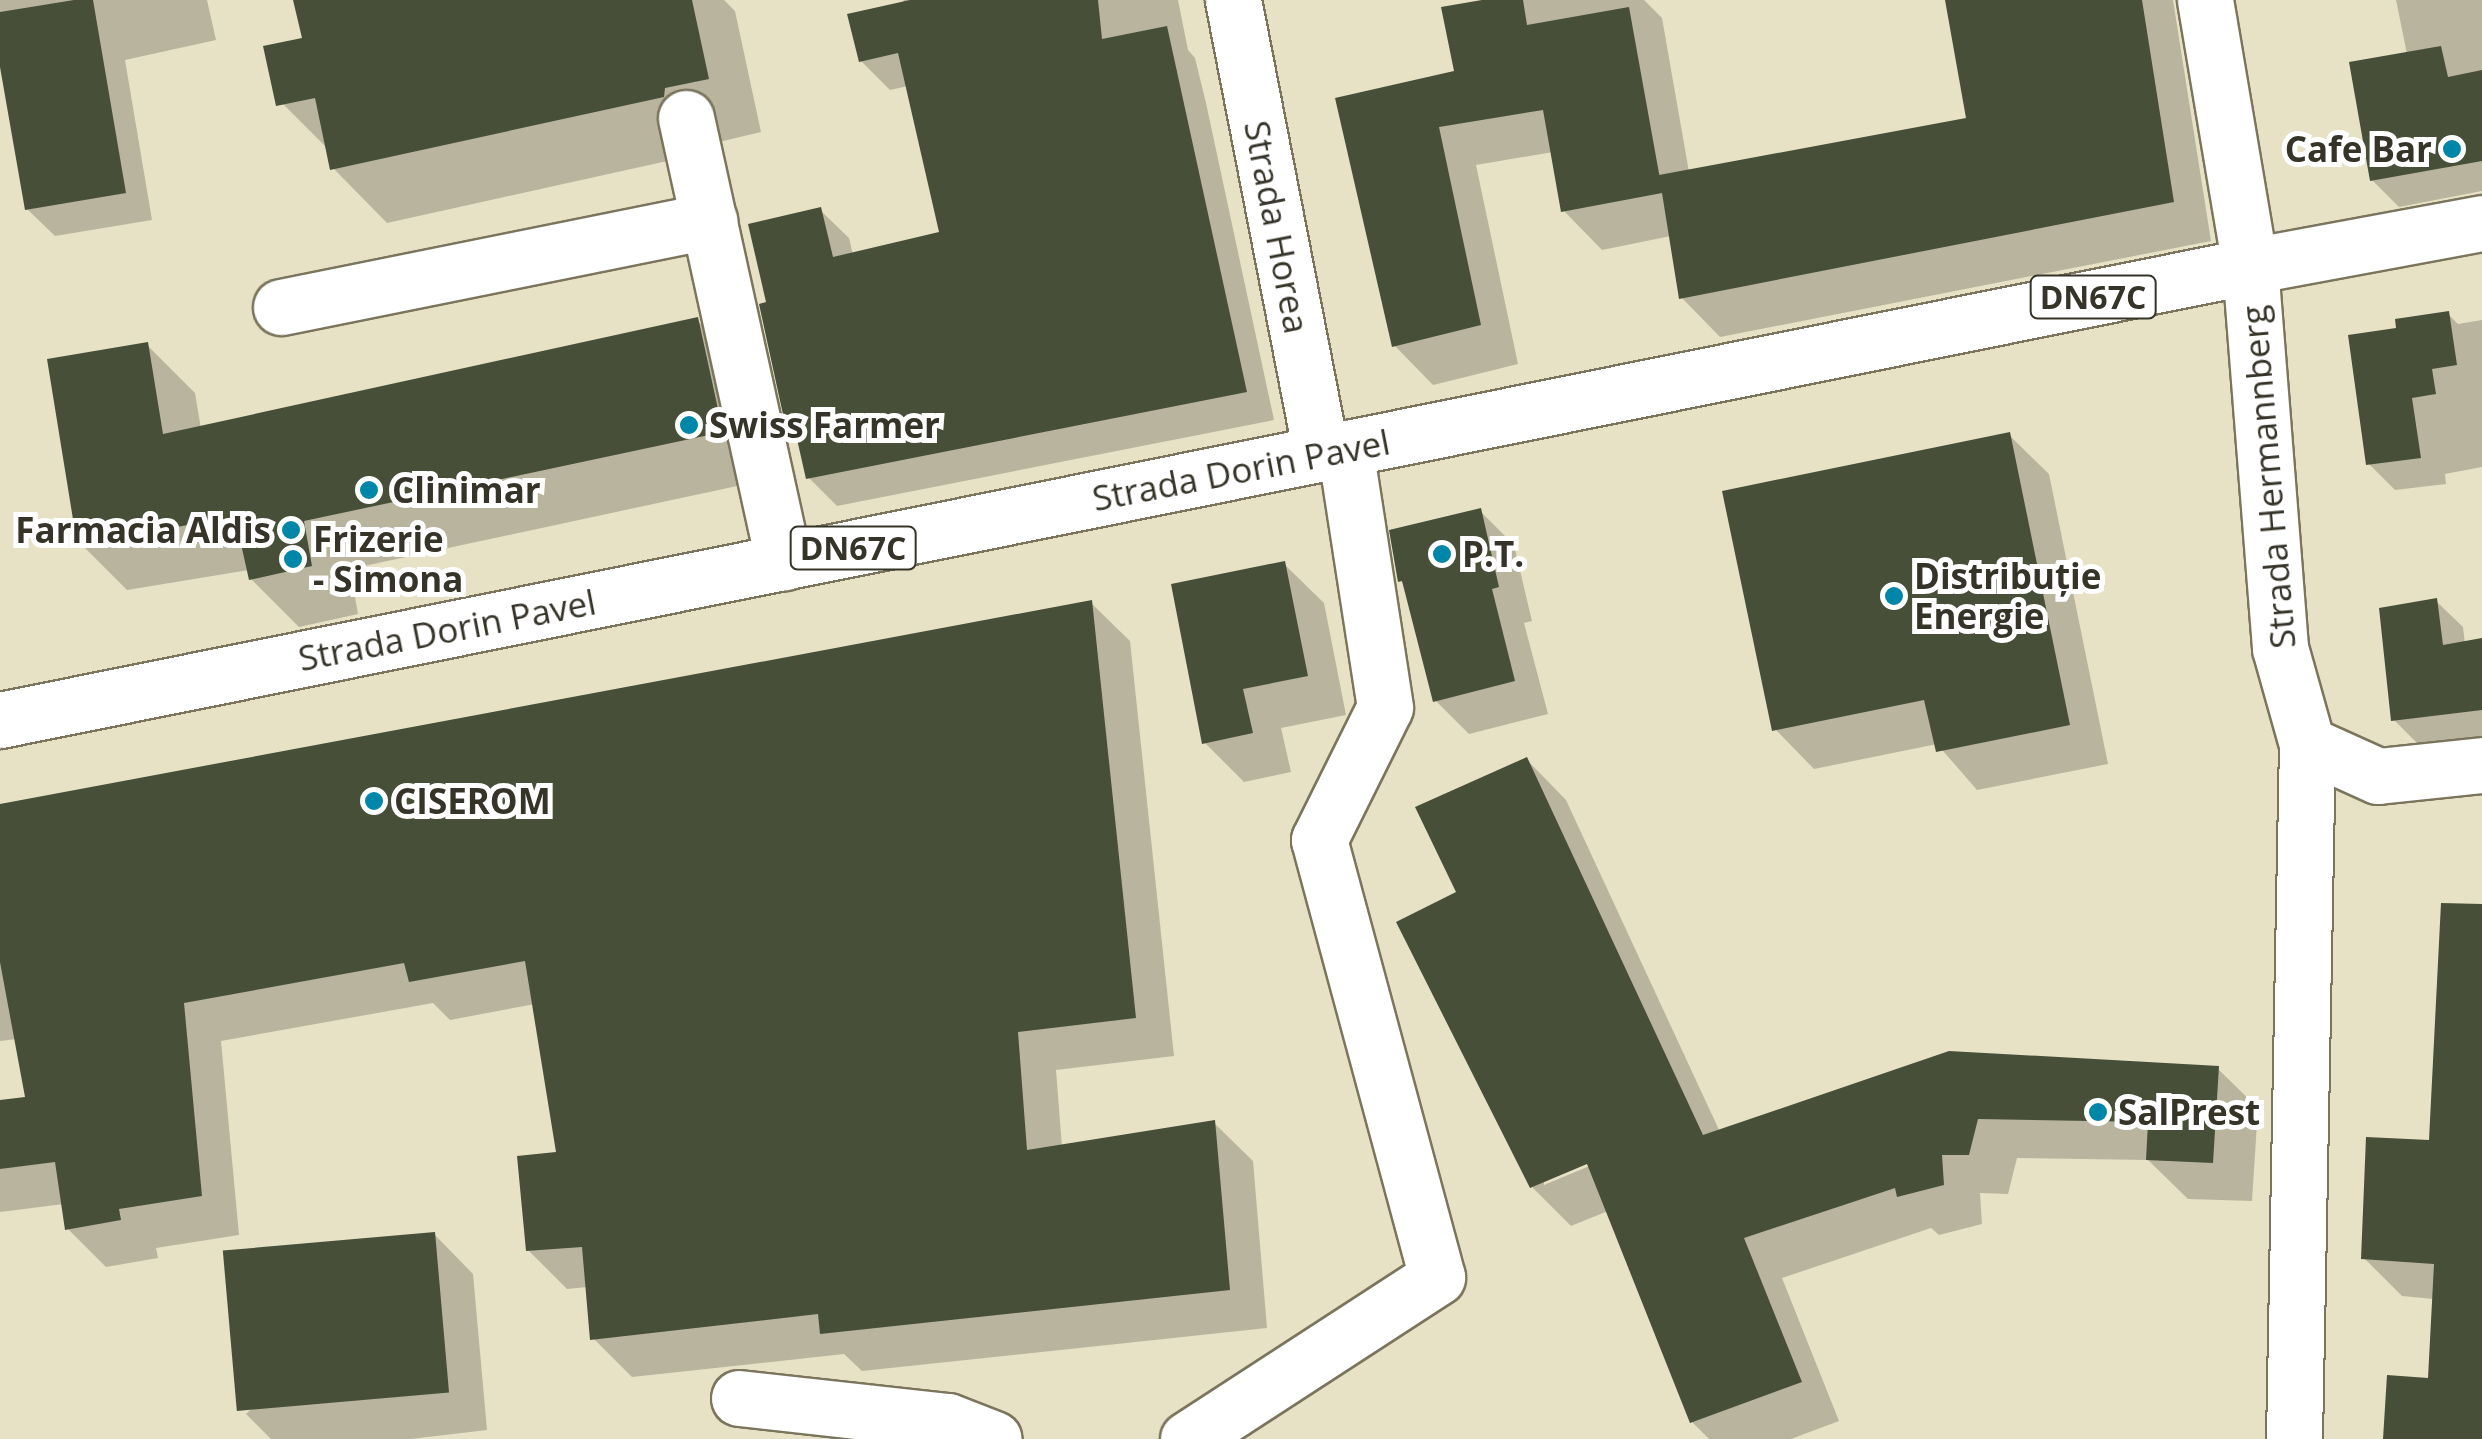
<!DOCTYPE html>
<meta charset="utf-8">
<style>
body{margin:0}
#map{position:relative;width:2482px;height:1439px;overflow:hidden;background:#e7e2c6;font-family:"Open Sans",sans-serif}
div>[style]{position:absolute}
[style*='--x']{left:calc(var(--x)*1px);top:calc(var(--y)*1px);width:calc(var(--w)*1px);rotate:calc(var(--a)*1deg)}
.shadow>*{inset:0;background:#0003}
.building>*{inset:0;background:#474f38;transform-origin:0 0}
.roads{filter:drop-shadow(2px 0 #7a755c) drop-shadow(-2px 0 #7a755c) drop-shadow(0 2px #7a755c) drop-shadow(0 -2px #7a755c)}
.minor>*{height:55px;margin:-27.5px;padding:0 27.5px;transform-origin:27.5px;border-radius:27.5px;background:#fff}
.major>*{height:55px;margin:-27.5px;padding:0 27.5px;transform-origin:27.5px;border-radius:27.5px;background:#fff}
.dots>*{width:28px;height:28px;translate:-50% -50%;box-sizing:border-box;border:5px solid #fff;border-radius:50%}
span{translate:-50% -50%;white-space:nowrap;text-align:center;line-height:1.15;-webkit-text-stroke:10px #fff;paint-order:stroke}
.shield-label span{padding:2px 8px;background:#fff;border:2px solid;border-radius:8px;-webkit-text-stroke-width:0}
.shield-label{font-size:32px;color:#363429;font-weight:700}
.poi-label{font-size:35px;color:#363429;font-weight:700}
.right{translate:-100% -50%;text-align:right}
.left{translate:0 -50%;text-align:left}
.street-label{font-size:35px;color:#363429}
</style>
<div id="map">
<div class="shadow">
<div style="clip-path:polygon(0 0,207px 0,216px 40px,125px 60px,152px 220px,55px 236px,27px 209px,0 54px)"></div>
<div style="clip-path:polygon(296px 0,724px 0,735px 11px,761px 132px,719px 142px,717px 150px,387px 223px,333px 168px,329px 150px,283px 104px,305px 40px)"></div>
<div style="clip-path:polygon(904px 0,1178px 0,1188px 50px,1195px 58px,1206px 103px,1274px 420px,837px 506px,808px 477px,797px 428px,787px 418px,770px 304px,820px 210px,849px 238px,853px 255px,942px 234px,908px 86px,890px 90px,861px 61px)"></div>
<div style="clip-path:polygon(1498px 0,1644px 0,1662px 18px,1689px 172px,1968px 120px,1948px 0,2173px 0,2211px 241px,1720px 337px,1682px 298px,1671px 236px,1602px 250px,1564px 211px,1553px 152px,1476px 165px,1518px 364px,1433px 385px,1395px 346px,1338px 100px,1457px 73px)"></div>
<div style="clip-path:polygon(2396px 0,2482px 0,2482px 191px,2399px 207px,2372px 180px,2407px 54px)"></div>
<div style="clip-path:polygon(2448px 314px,2458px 324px,2482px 320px,2482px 467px,2445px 474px,2446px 484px,2395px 490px,2369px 464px,2399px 331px)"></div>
<div style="clip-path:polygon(697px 320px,745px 368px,770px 479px,350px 569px,358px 614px,299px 627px,251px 579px,249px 570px,127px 590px,79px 542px,147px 345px,195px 393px,201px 429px)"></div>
<div style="clip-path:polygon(2009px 435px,2049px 474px,2108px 764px,1977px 790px,1937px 744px,1814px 769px,1775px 729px)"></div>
<div style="clip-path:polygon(1480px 511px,1514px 545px,1532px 621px,1524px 623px,1548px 714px,1469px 734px,1435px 700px,1406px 586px,1401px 581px)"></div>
<div style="clip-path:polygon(1284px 564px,1324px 603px,1346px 715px,1281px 728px,1291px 772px,1244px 782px,1205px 743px)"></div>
<div style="clip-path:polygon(2436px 601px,2463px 627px,2465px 644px,2482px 641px,2482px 738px,2420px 746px,2394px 720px)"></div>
<div style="clip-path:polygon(1091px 603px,1130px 641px,1174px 1056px,1056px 1070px,1062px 1147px,1214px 1123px,1253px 1161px,1267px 1328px,862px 1371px,844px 1354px,632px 1377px,593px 1338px,588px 1287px,567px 1289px,528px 1250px,559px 1154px,535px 1004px,450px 1020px,433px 1003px,221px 1041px,239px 1235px,156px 1248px,158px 1258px,106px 1267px,67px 1228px,64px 1204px,0 1212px,0 1103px,28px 1100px,17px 1039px,0 1041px,0 807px)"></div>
<div style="clip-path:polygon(evenodd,1527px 760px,1566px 800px,1720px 1132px,2218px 1069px,2258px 1108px,2252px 1201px,2188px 1199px,2148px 1160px,2017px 1158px,2008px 1194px,1980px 1193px,1982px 1224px,1939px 1235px,1931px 1228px,1782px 1278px,1839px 1421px,1791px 1439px,1709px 1439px,1692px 1422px,1608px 1211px,1571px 1226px,1532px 1187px,1459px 894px,1527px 760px,1597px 1157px,1599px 1162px,1544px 1185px,1544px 1180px,1597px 1157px)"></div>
<div style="clip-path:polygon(2482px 970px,2482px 1439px,2385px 1439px,2430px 1380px,2434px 1299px,2402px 1296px,2364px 1258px,2431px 1143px)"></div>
<div style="clip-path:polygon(434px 1234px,473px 1274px,487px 1430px,411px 1439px,271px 1439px,246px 1414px)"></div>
</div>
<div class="building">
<div style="clip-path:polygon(74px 0,93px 0,126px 193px,25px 210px,0 67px,0 12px)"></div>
<div style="clip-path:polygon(293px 0,692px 0,709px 79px,665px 88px,664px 97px,330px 170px,315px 98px,276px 106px,263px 46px,302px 38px)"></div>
<div style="clip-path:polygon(910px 0,1098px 0,1102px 39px,1167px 26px,1247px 392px,806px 479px,792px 417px,784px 419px,759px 304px,766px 302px,748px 224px,821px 207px,833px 257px,939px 232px,898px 53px,859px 62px,847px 14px)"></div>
<div style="clip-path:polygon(1482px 0,1523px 0,1527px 25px,1629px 7px,1660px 179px,1659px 175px,1966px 118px,1945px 0,2142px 0,2174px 202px,1679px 299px,1662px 193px,1561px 212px,1543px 110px,1439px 127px,1481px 325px,1392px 347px,1335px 98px,1454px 71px,1441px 7px)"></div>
<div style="clip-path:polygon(2441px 46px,2448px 77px,2482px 70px,2482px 161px,2370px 181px,2349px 62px)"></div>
<div style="clip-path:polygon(2449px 311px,2457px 365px,2432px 369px,2436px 394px,2412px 398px,2421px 458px,2366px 465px,2348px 335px,2396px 328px,2395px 319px)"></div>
<div style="clip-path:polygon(698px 317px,723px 432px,304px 521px,312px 566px,249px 580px,235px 517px,77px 544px,47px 359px,148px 342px,163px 434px)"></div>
<div style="clip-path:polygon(2010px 432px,2070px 725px,1936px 752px,1924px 700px,1772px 731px,1722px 491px)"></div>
<div style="clip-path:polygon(1481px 508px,1499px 587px,1492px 589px,1515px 681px,1433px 702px,1402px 581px,1398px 582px,1389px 530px)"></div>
<div style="clip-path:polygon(1285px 561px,1308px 676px,1243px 689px,1253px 733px,1202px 744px,1171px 584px)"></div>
<div style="clip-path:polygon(2437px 598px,2443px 645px,2482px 638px,2482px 710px,2391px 721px,2379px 608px)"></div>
<div style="clip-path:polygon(1092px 600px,1136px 1018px,1018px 1032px,1027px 1150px,1215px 1120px,1230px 1290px,820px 1334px,818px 1314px,590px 1340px,582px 1247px,526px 1251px,517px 1156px,556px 1152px,525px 961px,409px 982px,404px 963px,184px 1003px,202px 1196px,119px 1209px,121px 1220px,65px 1230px,55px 1162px,0 1169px,0 1100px,25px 1097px,0 962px,0 804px)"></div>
<div style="clip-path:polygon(1527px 757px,1703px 1135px,1949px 1051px,2219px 1066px,2213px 1163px,2146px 1160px,2148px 1122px,1978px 1119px,1969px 1155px,1942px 1155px,1944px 1185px,1897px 1197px,1895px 1188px,1744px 1238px,1802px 1382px,1690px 1423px,1587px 1164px,1530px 1188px,1396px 922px,1456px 892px,1415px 807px)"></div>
<div style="clip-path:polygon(2441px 903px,2482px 904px,2482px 1439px,2383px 1439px,2387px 1375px,2428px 1378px,2434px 1264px,2361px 1259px,2366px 1137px,2429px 1140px)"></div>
<div style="left:435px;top:1232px;width:161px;height:213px;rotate:85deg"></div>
</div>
<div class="roads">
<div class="minor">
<div style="--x:1233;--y:0;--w:462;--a:79"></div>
<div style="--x:2205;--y:0;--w:270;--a:80.4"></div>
<div style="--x:2250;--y:266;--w:383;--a:85.5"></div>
<div style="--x:2280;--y:648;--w:100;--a:74.3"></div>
<div style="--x:2307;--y:744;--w:78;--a:24.3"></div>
<div style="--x:2378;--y:776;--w:105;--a:-6"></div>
<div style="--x:686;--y:118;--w:455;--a:77.6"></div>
<div style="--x:281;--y:307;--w:437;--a:-11.4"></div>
<div style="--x:739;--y:1398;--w:210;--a:6.3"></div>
<div style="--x:948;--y:1421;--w:49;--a:21.4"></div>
<div style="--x:1188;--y:1439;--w:297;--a:-33"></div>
<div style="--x:1437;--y:1277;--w:453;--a:-105.1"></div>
<div style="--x:1319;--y:840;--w:148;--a:-63.6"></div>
<div style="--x:1385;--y:707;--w:262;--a:-98.8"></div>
<div style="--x:2294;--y:1439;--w:695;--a:-88.93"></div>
</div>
<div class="major">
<div style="--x:0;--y:720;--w:2295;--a:-11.41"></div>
<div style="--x:2250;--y:266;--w:236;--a:-10.5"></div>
</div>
</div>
<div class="dots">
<div style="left:2452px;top:149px;background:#0086a8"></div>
<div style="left:689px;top:425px;background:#0086a8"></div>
<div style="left:369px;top:490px;background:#0086a8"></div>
<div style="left:291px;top:530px;background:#0086a8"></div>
<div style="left:1442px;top:554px;background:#0086a8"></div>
<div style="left:293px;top:559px;background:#0086a8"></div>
<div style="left:1894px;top:596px;background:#0086a8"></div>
<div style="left:374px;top:801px;background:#0086a8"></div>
<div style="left:2098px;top:1112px;background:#0086a8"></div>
</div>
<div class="shield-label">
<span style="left:2093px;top:297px">DN67C</span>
<span style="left:853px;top:548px">DN67C</span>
</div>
<div class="poi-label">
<span class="right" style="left:2432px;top:149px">Cafe Bar</span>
<span class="left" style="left:709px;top:425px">Swiss Farmer</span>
<span class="left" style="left:392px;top:490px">Clinimar</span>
<span class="right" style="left:271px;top:530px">Farmacia Aldis</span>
<span class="left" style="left:313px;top:559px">Frizerie<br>- Simona</span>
<span class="left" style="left:1462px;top:554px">P.T.</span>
<span class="left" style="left:1914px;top:596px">Distribuție<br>Energie</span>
<span class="left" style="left:394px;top:801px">CISEROM</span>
<span class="left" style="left:2118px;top:1112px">SalPrest</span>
</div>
<div class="street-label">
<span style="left:1277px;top:227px;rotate:79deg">Strada Horea</span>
<span style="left:1241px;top:470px;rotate:-11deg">Strada Dorin Pavel</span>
<span style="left:2268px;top:477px;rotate:-95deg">Strada Hermannberg</span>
<span style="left:447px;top:630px;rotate:-11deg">Strada Dorin Pavel</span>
</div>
</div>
